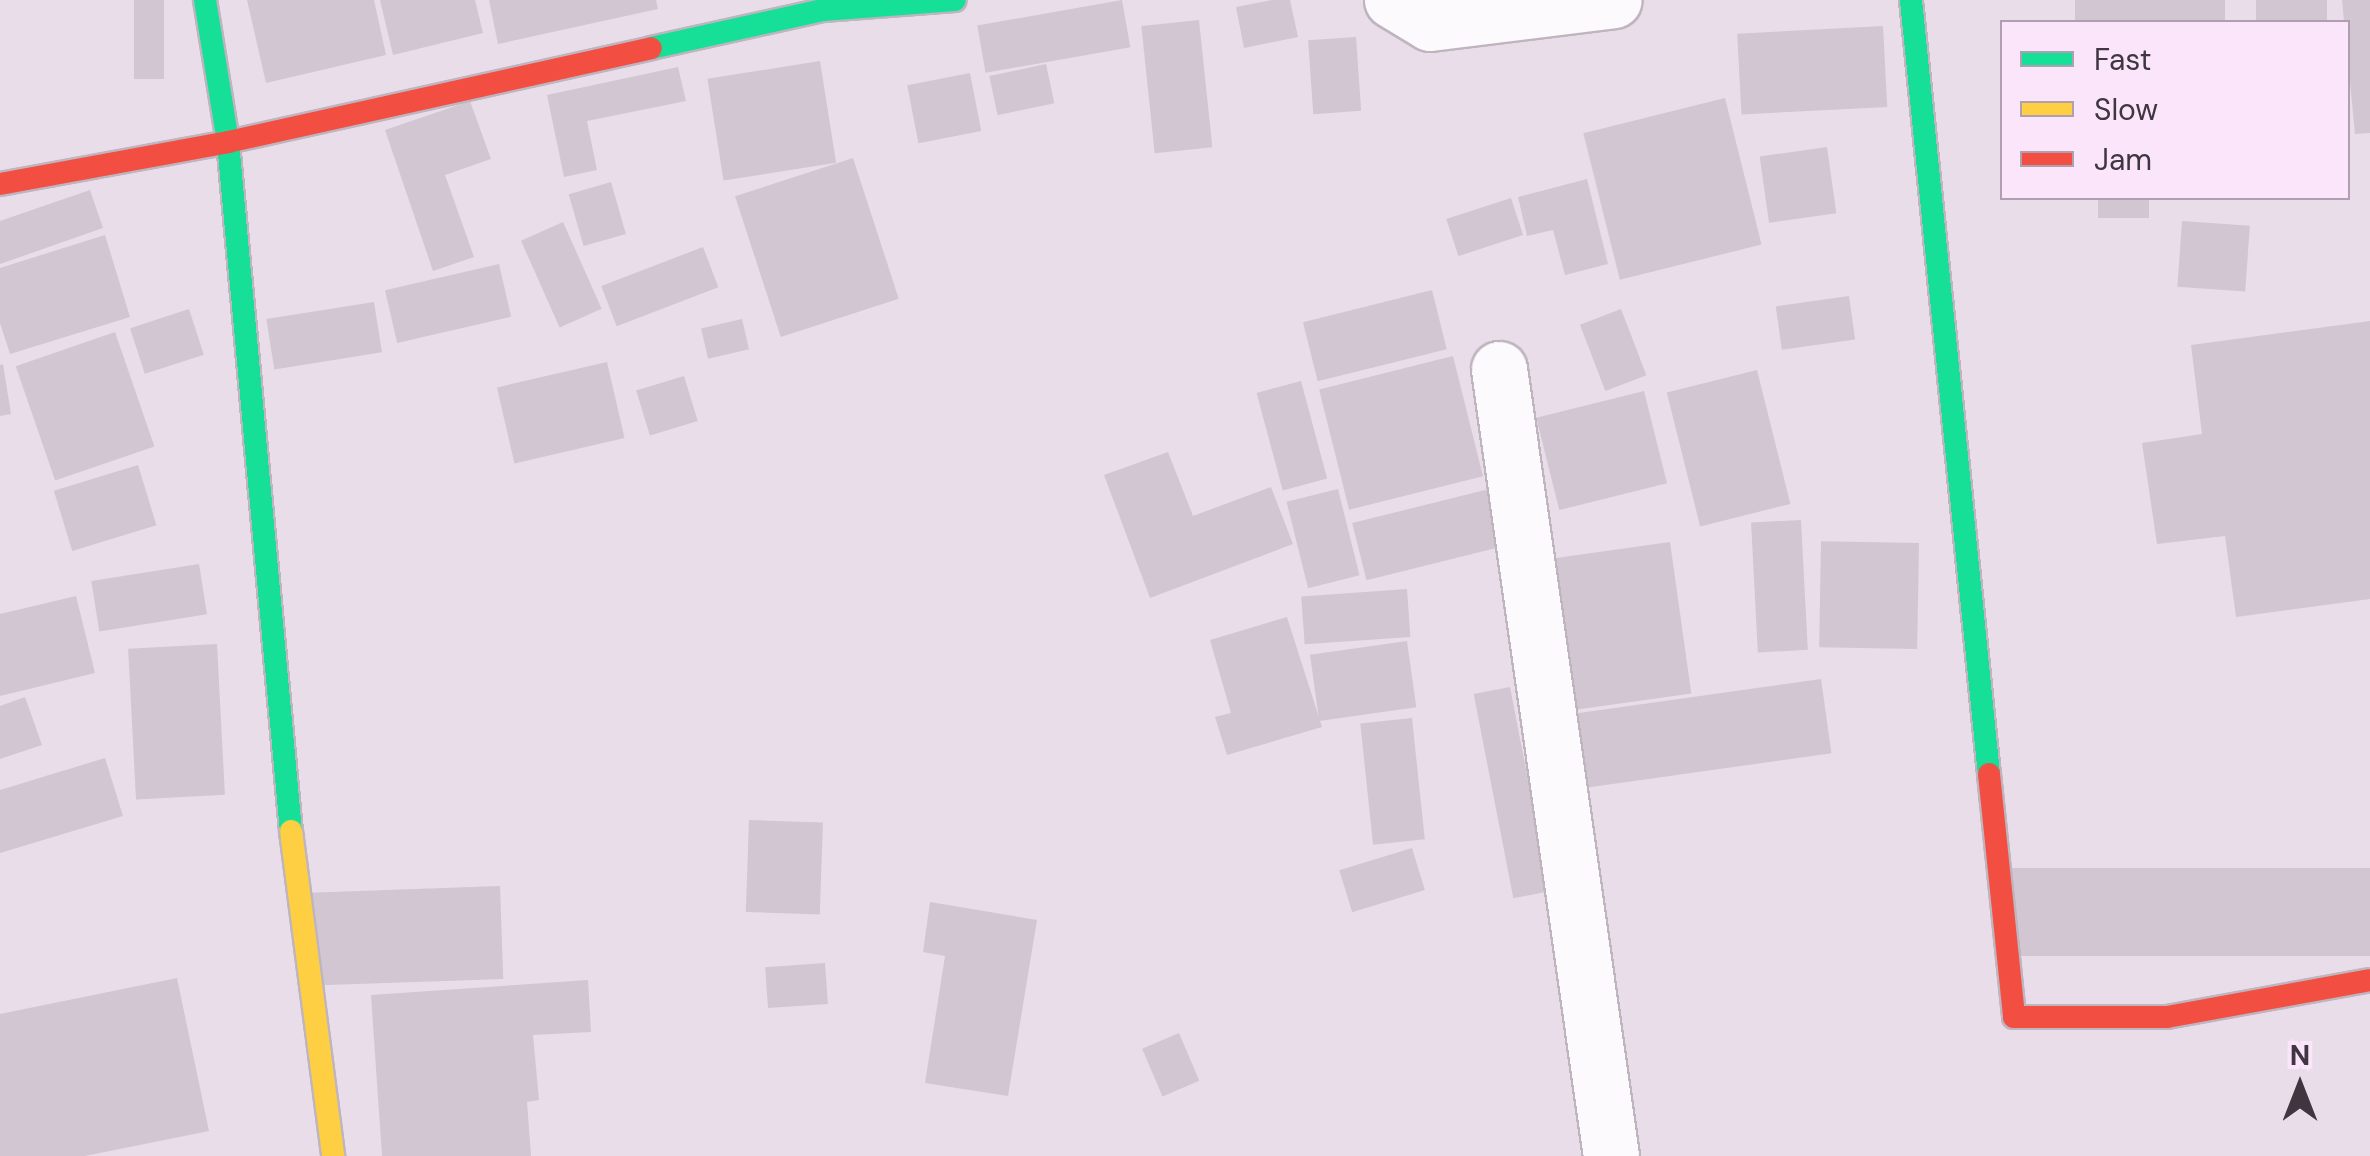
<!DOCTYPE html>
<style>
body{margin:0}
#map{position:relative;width:2370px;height:1156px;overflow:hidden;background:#e9dde9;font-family:"DM Sans",sans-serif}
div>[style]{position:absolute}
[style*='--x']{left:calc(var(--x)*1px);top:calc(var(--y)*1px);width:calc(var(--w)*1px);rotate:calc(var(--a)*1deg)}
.building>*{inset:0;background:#d1c6d1;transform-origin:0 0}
.roads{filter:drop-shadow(2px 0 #bfb5bf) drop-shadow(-2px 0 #bfb5bf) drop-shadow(0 2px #bfb5bf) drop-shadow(0 -2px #bfb5bf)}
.street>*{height:55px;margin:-27.5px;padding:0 27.5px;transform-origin:27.5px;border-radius:27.5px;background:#fcfafc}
.fast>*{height:22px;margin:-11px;padding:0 11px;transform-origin:11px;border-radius:11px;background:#16e098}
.slow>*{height:22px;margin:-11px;padding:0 11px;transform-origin:11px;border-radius:11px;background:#ffcf43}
.jam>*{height:22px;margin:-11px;padding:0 11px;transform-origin:11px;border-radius:11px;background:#f24e42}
span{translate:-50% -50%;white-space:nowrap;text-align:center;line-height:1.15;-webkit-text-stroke:8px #fbe5fb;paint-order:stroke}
.legend{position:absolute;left:2000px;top:20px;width:350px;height:180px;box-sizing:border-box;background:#fbe5fb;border:2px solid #b09fb0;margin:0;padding:12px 18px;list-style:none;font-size:30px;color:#3f363f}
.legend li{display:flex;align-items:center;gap:20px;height:50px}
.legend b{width:50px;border:2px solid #b09fb0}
.north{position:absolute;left:2250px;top:1036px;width:100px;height:100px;-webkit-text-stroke:8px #fbe5fb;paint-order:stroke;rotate:0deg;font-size:28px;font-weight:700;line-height:40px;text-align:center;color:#3f363f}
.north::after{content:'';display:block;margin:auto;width:35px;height:45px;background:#3f363f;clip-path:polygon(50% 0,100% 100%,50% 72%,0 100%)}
</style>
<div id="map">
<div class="building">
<div style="left:134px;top:0;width:30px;height:79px"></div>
<div style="clip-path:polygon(247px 0,374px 0,386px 55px,266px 83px)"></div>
<div style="clip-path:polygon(380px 0,475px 0,483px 33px,393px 55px)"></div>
<div style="clip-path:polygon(489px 0,656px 0,658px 9px,498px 44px)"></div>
<div style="left:1122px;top:0;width:48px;height:147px;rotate:80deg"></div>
<div style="clip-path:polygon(1272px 0,1290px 0,1298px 37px,1244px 48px,1236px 7px)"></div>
<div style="left:2075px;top:0;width:150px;height:22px"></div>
<div style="left:2256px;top:0;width:71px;height:22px"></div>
<div style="clip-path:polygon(2342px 0,2370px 0,2370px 133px,2355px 134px)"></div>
<div style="left:1199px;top:20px;width:128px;height:58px;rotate:84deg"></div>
<div style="left:1883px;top:26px;width:81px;height:146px;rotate:87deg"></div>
<div style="left:1356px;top:37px;width:74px;height:48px;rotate:86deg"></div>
<div style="left:820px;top:61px;width:103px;height:114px;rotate:81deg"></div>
<div style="left:1046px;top:64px;width:40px;height:58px;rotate:78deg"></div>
<div style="clip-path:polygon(678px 67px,686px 101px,587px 121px,597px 170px,564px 177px,547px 95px)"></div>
<div style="left:970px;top:73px;width:59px;height:64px;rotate:79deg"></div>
<div style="left:1725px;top:98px;width:151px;height:146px;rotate:76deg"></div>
<div style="clip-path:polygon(470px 101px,491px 159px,445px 175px,474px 257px,433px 271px,385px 130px)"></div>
<div style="left:1827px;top:147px;width:67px;height:68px;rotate:82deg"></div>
<div style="left:853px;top:158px;width:148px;height:124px;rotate:72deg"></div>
<div style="clip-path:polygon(1587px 179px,1608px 264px,1565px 275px,1553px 230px,1527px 236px,1518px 197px)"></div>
<div style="left:611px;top:182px;width:54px;height:44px;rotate:74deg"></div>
<div style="clip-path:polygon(90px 190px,103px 228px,0 264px,0 221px)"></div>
<div style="left:1511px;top:198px;width:39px;height:68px;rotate:72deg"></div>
<div style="left:2098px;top:198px;width:51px;height:20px"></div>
<div style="left:2182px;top:221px;width:68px;height:66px;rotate:4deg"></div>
<div style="left:563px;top:222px;width:95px;height:46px;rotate:66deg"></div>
<div style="clip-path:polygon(105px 235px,130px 317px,10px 354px,0 323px,0 268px)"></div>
<div style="left:703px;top:247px;width:43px;height:109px;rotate:69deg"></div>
<div style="left:499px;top:264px;width:54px;height:117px;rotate:77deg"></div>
<div style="left:1432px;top:290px;width:61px;height:133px;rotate:76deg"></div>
<div style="left:1849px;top:296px;width:44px;height:74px;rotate:82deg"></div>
<div style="left:374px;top:302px;width:51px;height:109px;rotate:81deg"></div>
<div style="left:189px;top:309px;width:48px;height:62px;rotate:72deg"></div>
<div style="left:1621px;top:309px;width:71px;height:44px;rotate:69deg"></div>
<div style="left:742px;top:319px;width:31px;height:42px;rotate:77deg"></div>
<div style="clip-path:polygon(2370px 321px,2370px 599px,2236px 617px,2225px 536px,2157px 544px,2142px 443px,2202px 434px,2191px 345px)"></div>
<div style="left:115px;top:332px;width:121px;height:105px;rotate:71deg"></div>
<div style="left:1453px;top:356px;width:124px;height:138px;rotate:76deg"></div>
<div style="left:607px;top:362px;width:78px;height:113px;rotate:77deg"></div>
<div style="clip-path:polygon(3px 364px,11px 414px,0 416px,0 365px)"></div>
<div style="left:1757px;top:370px;width:138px;height:93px;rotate:76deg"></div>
<div style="left:684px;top:376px;width:47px;height:50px;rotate:73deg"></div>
<div style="left:1301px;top:381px;width:101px;height:46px;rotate:75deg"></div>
<div style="left:1644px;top:391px;width:95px;height:111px;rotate:76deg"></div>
<div style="clip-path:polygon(1168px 452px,1193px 516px,1271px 487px,1293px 544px,1150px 598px,1104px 475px)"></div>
<div style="left:138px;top:465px;width:63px;height:88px;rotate:73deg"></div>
<div style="left:1338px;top:489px;width:89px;height:53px;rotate:76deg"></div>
<div style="left:1489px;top:489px;width:59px;height:141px;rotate:76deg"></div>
<div style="left:1801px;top:520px;width:130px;height:50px;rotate:87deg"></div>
<div style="left:1670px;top:542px;width:153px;height:124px;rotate:82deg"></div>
<div style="left:1919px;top:543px;width:106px;height:98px;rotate:91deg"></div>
<div style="left:199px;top:564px;width:51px;height:109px;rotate:81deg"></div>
<div style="left:1407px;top:589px;width:48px;height:106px;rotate:86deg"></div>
<div style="clip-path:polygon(76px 596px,95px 673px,0 696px,0 614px)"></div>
<div style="clip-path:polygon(1287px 617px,1322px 727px,1227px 755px,1215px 717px,1231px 713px,1210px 640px)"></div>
<div style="left:1407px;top:641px;width:67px;height:98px;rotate:82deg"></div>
<div style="left:217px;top:644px;width:151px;height:89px;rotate:87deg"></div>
<div style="left:1821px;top:679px;width:75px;height:248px;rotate:82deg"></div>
<div style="left:1510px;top:687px;width:208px;height:37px;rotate:79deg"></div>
<div style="clip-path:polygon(25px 697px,42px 745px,0 759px,0 706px)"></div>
<div style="left:1412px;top:718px;width:122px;height:52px;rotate:84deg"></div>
<div style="clip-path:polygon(105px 758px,123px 816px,0 853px,0 790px)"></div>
<div style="left:749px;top:820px;width:74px;height:92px;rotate:2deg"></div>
<div style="left:1412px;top:848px;width:44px;height:76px;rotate:73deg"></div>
<div style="left:2370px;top:868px;width:88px;height:359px;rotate:90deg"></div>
<div style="left:500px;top:886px;width:93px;height:191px;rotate:88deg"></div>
<div style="clip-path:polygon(930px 902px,1037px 920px,1008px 1096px,925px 1083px,945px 956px,923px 952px)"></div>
<div style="left:825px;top:963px;width:41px;height:60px;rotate:86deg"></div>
<div style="clip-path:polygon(177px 978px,209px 1131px,85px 1156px,0 1156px,0 1014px)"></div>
<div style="clip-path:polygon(588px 980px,591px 1032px,533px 1035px,539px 1100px,527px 1102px,531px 1156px,382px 1156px,371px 995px)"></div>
<div style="left:1179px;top:1033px;width:52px;height:40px;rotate:67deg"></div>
</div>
<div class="roads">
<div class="street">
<div style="--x:1392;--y:0;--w:44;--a:31.2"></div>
<div style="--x:1430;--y:23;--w:185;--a:-7.1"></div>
<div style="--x:1499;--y:369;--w:795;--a:81.9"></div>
</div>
<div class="fast">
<div style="--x:205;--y:0;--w:144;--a:80.8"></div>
<div style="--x:228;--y:142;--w:692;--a:84.78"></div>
<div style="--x:1911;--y:0;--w:778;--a:84.25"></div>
<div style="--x:651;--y:48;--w:176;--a:-12.5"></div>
<div style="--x:823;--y:10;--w:132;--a:-4.3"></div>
</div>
<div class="slow">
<div style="--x:291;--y:831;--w:328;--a:82.6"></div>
</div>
<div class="jam">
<div style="--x:0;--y:184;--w:232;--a:-10.4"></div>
<div style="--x:228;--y:142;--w:433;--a:-12.5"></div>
<div style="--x:1989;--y:774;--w:244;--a:84.1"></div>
<div style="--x:2014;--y:1017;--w:153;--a:0"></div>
<div style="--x:2167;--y:1017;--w:206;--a:-10.3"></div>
</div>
</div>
<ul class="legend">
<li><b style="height:12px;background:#16e098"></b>Fast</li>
<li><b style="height:12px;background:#ffcf43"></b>Slow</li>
<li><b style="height:12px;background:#f24e42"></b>Jam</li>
</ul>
<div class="north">N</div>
</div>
